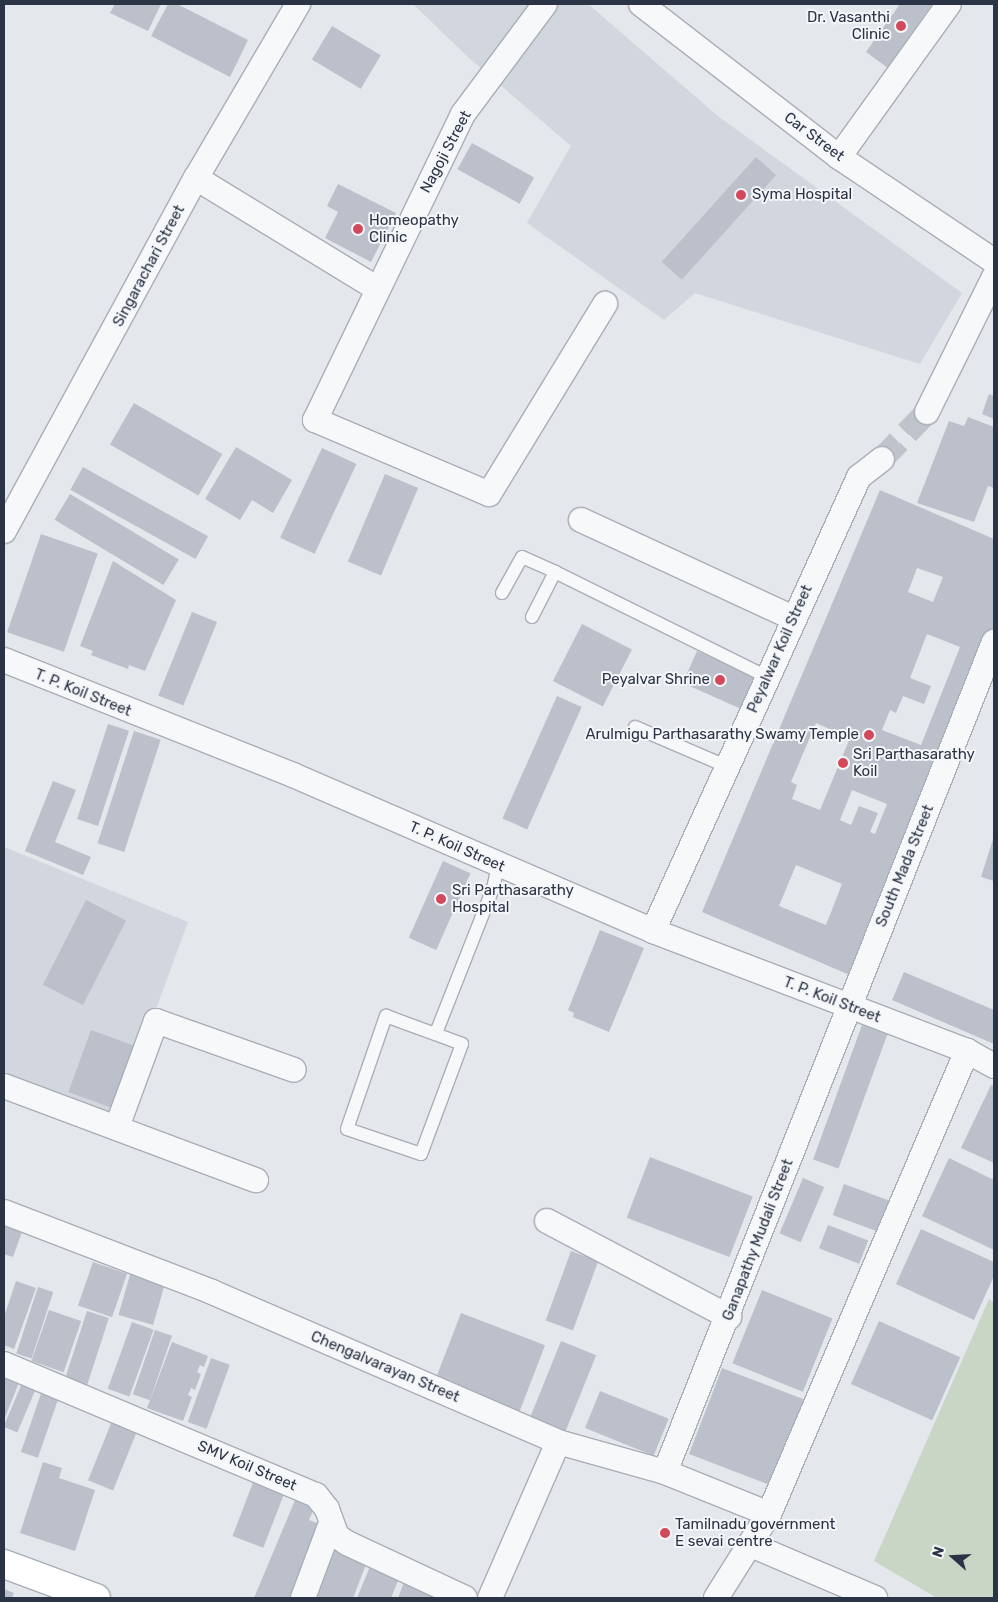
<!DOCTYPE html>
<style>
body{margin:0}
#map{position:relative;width:998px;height:1602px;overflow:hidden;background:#e4e7ec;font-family:Rubik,sans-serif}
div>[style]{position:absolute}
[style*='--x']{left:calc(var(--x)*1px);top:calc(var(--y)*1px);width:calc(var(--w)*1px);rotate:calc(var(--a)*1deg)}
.built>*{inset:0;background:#d2d6de}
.green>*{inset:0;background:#c9d6c5}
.building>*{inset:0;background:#bbc0ca;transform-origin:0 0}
.street-tunnel>*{height:24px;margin-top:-12px;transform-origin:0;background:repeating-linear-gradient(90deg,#bfc3cb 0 24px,transparent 0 36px)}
.roads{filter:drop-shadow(1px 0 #a9aeb7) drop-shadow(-1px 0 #a9aeb7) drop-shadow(0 1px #a9aeb7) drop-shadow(0 -1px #a9aeb7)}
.lane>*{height:12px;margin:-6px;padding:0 6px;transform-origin:6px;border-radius:6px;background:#f7f8fa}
.street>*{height:24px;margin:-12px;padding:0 12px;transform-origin:12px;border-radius:12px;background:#f7f8fa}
.secondary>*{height:28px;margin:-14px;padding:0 14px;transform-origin:14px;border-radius:14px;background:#fff}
.dots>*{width:14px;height:14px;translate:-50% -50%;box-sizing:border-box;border:2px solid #f4f6f9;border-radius:50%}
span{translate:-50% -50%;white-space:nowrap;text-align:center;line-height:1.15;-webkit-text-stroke:4px #f4f6f9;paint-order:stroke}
.poi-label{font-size:15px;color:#2b3445}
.right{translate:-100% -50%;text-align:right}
.left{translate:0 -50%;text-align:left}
.street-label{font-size:15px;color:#2b3445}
.frame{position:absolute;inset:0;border:5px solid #2b3445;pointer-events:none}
.north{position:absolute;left:928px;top:1532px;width:50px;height:50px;-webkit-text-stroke:4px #f4f6f9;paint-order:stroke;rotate:289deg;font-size:14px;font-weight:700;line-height:20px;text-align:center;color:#2b3445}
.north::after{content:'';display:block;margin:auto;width:18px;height:22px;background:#2b3445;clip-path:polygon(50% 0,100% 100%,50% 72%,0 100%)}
</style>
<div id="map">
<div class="built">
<div style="clip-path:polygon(413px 4px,588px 4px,719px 117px,962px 293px,920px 364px,695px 293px,664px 320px,527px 223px,571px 146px,469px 58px)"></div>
<div style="clip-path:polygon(4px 847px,188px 922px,115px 1120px,4px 1072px)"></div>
</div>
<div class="green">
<div style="clip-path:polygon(989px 1299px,994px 1303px,994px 1598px,937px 1598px,874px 1561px)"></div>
</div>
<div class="building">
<div style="clip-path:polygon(115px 4px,161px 4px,148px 31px,110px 13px)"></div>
<div style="clip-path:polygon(168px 4px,177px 4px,248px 40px,230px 77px,151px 36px)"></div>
<div style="clip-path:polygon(900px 4px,932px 4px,888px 68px,866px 52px)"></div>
<div style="left:332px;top:26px;width:57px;height:39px;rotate:31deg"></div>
<div style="left:472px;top:143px;width:71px;height:30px;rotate:29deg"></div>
<div style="left:756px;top:157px;width:27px;height:141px;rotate:42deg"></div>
<div style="clip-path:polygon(338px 184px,396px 213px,371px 262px,325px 238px,338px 212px,327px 206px)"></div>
<div style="clip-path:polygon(989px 394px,994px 396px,994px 419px,982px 414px)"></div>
<div style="left:134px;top:403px;width:102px;height:48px;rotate:30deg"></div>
<div style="clip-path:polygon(968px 417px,994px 427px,994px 488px,988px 486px,974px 522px,917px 503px,949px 421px,964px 426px)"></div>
<div style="clip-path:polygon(236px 447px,292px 480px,273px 513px,252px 500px,240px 520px,205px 499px)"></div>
<div style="left:322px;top:448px;width:38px;height:99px;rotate:25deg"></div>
<div style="left:83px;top:467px;width:143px;height:26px;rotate:29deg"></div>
<div style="left:385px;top:474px;width:36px;height:95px;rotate:23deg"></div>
<div style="clip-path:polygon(evenodd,880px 490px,994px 539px,994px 639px,852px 976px,702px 912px,880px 490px,917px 568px,943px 577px,933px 602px,908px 592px,917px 568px,880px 490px,927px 634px,960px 647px,921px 745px,882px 730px,890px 710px,896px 713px,903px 696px,924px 704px,931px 686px,910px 678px,927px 634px,880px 490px,816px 723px,850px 738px,820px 810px,792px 799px,797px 785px,791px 782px,816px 723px,880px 490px,852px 790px,887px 804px,875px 834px,870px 832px,878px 813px,859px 806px,851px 825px,840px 820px,852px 790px,880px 490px,796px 865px,842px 884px,826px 925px,779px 906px,796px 865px)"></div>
<div style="left:70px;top:494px;width:127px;height:30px;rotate:31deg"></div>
<div style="left:41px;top:534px;width:60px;height:104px;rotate:19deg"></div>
<div style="clip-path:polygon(113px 561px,176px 600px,145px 671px,129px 665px,128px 669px,91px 655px,93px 651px,80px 646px)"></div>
<div style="left:192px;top:612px;width:27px;height:90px;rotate:22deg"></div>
<div style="left:582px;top:624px;width:56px;height:64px;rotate:27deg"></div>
<div style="left:697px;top:651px;width:66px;height:35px;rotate:24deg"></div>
<div style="left:557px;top:696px;width:27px;height:134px;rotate:24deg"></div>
<div style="left:108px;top:724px;width:22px;height:100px;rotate:18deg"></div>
<div style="left:134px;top:731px;width:28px;height:118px;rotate:18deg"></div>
<div style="clip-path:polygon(53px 781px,76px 790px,55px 842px,91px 857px,83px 875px,25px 851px)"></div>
<div style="clip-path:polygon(994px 836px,994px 881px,981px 877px)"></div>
<div style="left:443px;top:861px;width:30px;height:84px;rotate:24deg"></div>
<div style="left:86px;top:900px;width:45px;height:95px;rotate:27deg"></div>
<div style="clip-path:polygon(600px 930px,644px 948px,609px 1032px,573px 1017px,574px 1013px,568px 1010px)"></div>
<div style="clip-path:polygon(904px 972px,994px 1010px,994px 1044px,892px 1000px)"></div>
<div style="left:862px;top:1025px;width:27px;height:143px;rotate:20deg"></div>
<div style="left:91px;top:1030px;width:48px;height:66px;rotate:20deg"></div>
<div style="clip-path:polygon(991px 1085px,994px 1086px,994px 1163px,961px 1148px)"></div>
<div style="left:650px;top:1157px;width:110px;height:65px;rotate:21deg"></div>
<div style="clip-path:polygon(949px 1158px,994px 1180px,994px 1250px,922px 1216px)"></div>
<div style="left:803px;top:1178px;width:23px;height:60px;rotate:23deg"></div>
<div style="left:844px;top:1184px;width:48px;height:33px;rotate:20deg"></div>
<div style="clip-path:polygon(4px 1218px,24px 1226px,13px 1257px,4px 1254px)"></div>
<div style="left:828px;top:1225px;width:43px;height:25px;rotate:21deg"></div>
<div style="clip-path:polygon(921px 1229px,994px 1262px,994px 1276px,974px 1320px,896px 1284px)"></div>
<div style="left:571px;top:1251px;width:29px;height:74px;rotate:20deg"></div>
<div style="left:93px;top:1262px;width:36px;height:46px;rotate:19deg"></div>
<div style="left:132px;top:1268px;width:36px;height:49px;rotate:16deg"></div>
<div style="clip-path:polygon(16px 1281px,36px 1288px,14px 1349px,4px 1345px,4px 1317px)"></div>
<div style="left:38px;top:1287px;width:16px;height:70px;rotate:18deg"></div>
<div style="left:762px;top:1290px;width:76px;height:79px;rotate:22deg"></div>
<div style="left:49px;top:1310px;width:34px;height:54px;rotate:19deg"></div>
<div style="left:87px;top:1311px;width:23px;height:73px;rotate:18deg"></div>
<div style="left:461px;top:1313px;width:90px;height:74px;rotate:21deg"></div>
<div style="left:879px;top:1321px;width:89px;height:69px;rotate:24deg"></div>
<div style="left:132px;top:1322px;width:23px;height:71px;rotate:20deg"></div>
<div style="left:155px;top:1330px;width:18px;height:68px;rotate:19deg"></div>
<div style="left:561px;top:1341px;width:38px;height:82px;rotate:22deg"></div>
<div style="clip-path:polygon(172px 1342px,208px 1356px,204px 1367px,200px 1365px,197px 1372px,201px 1374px,195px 1390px,191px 1388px,188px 1395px,192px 1397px,183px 1421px,147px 1408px)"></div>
<div style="left:211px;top:1358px;width:20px;height:68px;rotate:20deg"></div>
<div style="clip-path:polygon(4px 1368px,22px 1375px,4px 1420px)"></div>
<div style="left:722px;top:1368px;width:88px;height:92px;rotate:21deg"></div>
<div style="left:25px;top:1376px;width:15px;height:55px;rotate:23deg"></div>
<div style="left:45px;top:1382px;width:18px;height:74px;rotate:19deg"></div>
<div style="left:600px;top:1391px;width:74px;height:40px;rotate:22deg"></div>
<div style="left:112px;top:1421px;width:27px;height:64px;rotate:22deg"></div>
<div style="clip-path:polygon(43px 1462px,62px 1468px,59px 1478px,95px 1490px,75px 1551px,20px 1533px)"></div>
<div style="left:254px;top:1480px;width:33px;height:60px;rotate:21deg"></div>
<div style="clip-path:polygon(298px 1493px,314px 1508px,309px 1520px,322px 1525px,292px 1598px,254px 1598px)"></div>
<div style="clip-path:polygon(333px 1549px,367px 1562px,353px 1598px,314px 1598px)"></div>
<div style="clip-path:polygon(371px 1564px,400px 1576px,391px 1598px,357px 1598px)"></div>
<div style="clip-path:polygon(404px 1582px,434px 1594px,432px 1598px,398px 1598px)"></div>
<div style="clip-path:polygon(4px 1589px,14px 1593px,12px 1598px,4px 1598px)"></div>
</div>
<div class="street-tunnel">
<div style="--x:882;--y:459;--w:65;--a:-46.2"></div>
</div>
<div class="roads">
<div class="lane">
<div style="--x:502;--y:593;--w:41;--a:-60.9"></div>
<div style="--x:522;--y:557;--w:36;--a:24"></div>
<div style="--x:532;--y:617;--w:51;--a:-62.9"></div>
<div style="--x:555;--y:572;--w:237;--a:26.3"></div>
<div style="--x:635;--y:727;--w:101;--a:23.3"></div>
<div style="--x:386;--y:1016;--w:81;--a:20.2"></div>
<div style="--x:462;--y:1044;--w:117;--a:110.4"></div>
<div style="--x:421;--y:1154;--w:78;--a:-161.3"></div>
<div style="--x:347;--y:1129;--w:120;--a:-71"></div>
<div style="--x:436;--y:1033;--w:156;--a:-68.5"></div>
<div style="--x:493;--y:888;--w:23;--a:-77"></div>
</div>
<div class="street">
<div style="--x:545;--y:4;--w:137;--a:126.7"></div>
<div style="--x:463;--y:114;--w:340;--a:115.8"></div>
<div style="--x:315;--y:420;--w:189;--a:23"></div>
<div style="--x:489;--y:494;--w:223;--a:-58.6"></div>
<div style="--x:641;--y:4;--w:250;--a:37.7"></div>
<div style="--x:839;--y:157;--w:187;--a:33.9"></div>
<div style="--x:839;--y:157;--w:188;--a:-54.3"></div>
<div style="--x:196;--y:178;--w:211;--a:31.4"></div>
<div style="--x:927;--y:412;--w:151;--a:-63.6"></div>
<div style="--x:581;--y:520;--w:234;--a:24.8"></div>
<div style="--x:4;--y:531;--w:402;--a:-61.5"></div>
<div style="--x:196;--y:178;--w:202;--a:-59.6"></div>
<div style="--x:4;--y:660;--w:311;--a:21.7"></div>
<div style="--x:293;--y:775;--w:392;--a:23.4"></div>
<div style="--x:653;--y:931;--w:336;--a:20.9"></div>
<div style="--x:967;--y:1051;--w:31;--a:29"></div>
<div style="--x:653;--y:931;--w:499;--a:-65.6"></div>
<div style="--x:859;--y:477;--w:29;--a:-38"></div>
<div style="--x:4;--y:1086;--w:269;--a:20.5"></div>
<div style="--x:117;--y:1127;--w:113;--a:-69.8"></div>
<div style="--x:156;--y:1021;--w:146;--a:19.5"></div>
<div style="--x:4;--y:1212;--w:223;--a:21"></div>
<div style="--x:212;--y:1292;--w:377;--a:23.4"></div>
<div style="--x:558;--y:1442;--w:111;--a:15.7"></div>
<div style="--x:665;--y:1472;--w:112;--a:22"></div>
<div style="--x:547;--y:1221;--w:206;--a:27.8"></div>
<div style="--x:4;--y:1364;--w:338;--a:22.8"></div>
<div style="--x:316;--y:1495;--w:18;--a:52"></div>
<div style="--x:327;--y:1509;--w:29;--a:70"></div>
<div style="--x:337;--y:1536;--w:12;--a:35"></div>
<div style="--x:347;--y:1543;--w:130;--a:25"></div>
<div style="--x:665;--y:1472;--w:893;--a:-68.38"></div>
<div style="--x:751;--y:1545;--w:135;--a:23.1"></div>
<div style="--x:303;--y:1598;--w:80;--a:-69.5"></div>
<div style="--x:490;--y:1598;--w:170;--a:-66.4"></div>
<div style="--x:716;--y:1598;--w:99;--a:-57.8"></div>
<div style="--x:769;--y:1514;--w:504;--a:-66.85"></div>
</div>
<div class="secondary">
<div style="--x:4;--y:1564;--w:98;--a:20.3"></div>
</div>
</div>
<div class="dots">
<div style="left:901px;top:26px;background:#d1495b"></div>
<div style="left:741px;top:195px;background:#d1495b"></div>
<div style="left:358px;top:229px;background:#d1495b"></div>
<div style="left:720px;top:680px;background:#d1495b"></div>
<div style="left:869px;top:735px;background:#d1495b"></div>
<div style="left:843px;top:763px;background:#d1495b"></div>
<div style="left:441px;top:899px;background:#d1495b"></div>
<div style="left:665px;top:1533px;background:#d1495b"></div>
</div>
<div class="poi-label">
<span class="right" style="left:890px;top:26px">Dr. Vasanthi<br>Clinic</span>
<span class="left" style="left:752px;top:195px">Syma Hospital</span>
<span class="left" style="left:369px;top:229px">Homeopathy<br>Clinic</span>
<span class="right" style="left:710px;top:680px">Peyalvar Shrine</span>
<span class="right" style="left:859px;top:735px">Arulmigu Parthasarathy Swamy Temple</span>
<span class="left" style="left:853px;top:763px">Sri Parthasarathy<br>Koil</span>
<span class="left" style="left:452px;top:899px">Sri Parthasarathy<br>Hospital</span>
<span class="left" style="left:675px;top:1533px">Tamilnadu government<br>E sevai centre</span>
</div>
<div class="street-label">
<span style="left:814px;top:137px;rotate:37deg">Car Street</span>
<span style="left:446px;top:152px;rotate:-62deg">Nagoji Street</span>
<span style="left:149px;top:266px;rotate:-62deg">Singarachari Street</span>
<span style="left:780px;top:649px;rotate:-66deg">Peyalwar Koil Street</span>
<span style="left:83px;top:693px;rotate:22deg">T. P. Koil Street</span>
<span style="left:457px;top:847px;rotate:24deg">T. P. Koil Street</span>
<span style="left:905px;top:866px;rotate:-68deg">South Mada Street</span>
<span style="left:832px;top:1000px;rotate:21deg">T. P. Koil Street</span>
<span style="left:758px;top:1240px;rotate:-69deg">Ganapathy Mudali Street</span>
<span style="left:385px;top:1367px;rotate:23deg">Chengalvarayan Street</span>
<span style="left:247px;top:1466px;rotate:23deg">SMV Koil Street</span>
</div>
<div class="frame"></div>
<div class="north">N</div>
</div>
